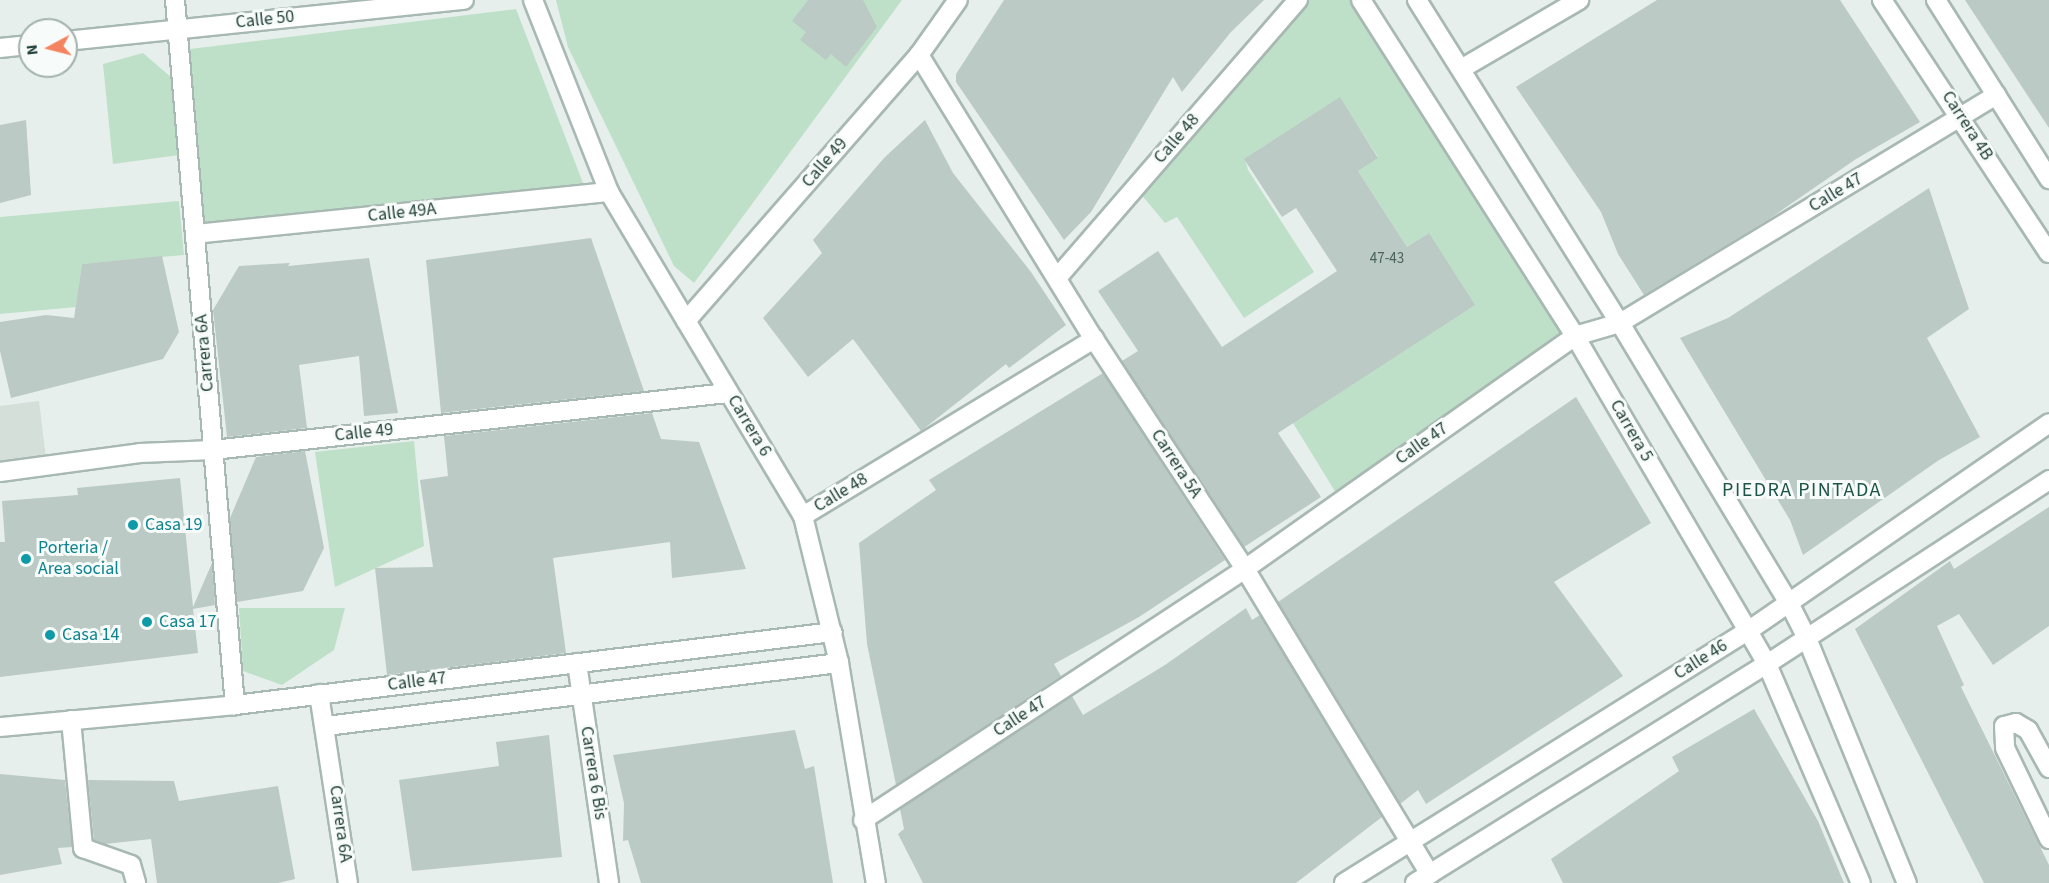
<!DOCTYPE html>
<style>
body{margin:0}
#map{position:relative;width:2049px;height:883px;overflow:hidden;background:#e6efeb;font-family:"Source Sans 3",sans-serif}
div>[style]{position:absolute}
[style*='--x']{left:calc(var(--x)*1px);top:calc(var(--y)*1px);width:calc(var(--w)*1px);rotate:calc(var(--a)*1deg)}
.built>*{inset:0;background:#d4dfda}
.green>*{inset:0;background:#bfe0c8}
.building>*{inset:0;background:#bbcac4}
.roads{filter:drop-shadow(2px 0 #a8b8b2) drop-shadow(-2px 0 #a8b8b2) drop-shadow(0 2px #a8b8b2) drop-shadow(0 -2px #a8b8b2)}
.minor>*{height:18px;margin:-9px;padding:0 9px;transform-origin:9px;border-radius:9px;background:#fff}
.dots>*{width:16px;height:16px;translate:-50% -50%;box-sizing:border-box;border:3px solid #f7fbf9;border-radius:50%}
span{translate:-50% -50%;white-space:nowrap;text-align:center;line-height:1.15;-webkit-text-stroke:6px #f7fbf9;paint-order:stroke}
.number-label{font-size:15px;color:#4a645c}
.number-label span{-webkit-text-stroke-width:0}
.street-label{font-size:18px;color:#24423a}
.culture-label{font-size:18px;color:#0d838f}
.left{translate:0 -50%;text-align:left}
.neighbourhood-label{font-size:20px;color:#1f5548;letter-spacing:1.5px}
.north{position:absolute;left:18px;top:18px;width:60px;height:60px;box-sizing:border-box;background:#f7fbf9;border:2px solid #a3b1ad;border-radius:50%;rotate:263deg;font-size:16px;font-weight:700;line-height:24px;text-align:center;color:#24423a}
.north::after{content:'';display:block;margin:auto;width:21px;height:27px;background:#f4845f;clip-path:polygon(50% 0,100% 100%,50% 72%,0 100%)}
</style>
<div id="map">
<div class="built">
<div style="clip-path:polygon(39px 401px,46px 458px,0 464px,0 406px)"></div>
</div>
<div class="green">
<div style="clip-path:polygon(556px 0,902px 0,694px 283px,674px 266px,568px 47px)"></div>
<div style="clip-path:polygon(1298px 0,1361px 0,1575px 336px,1341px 501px,1293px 423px,1429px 233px,1407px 247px,1358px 171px,1378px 157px,1340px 98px,1245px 159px,1248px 170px,1314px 272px,1244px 318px,1177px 217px,1165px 223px,1135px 187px)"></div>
<div style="clip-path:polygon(516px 9px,583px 183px,203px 227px,190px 49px)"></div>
<div style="clip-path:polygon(143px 53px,172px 78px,179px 155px,113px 164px,103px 64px)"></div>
<div style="clip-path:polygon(179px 201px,184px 255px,82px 264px,76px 307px,0 314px,0 217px)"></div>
<div style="clip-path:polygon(414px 441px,424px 546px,335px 587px,315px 452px)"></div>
<div style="clip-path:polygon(239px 608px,345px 608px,334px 650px,282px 685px,243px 671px)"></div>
</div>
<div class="building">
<div style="clip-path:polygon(808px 0,863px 0,877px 27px,846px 67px,831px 54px,826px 60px,800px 40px,806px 32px,792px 21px)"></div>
<div style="clip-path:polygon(1004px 0,1264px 0,1231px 32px,1182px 92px,1173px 77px,1091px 212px,1064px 240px,956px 82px,956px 74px)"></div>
<div style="clip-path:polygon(1657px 0,1840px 0,1920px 122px,1856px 159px,1769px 219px,1644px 295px,1618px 254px,1601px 212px,1516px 87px)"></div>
<div style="clip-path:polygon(1965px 0,2049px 0,2049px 128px)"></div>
<div style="clip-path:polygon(1340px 97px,1378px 158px,1358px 171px,1407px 247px,1429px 233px,1475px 305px,1278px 433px,1321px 497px,1244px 547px,1122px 361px,1138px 351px,1098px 291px,1158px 251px,1222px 347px,1337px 271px,1296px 208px,1282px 217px,1244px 159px)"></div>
<div style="clip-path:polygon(26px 120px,31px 195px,0 203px,0 125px)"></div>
<div style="clip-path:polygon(925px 120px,953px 173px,1031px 272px,1066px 325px,1009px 368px,1006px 364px,921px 431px,853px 339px,808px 377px,763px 318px,822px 253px,813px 240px,885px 157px)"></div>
<div style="clip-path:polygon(1929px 188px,1969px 309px,1927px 338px,1980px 437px,1939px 460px,1803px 555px,1790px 520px,1680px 338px,1728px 318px)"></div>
<div style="clip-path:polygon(591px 238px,644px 391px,441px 413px,426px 260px)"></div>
<div style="clip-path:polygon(162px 256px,179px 332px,163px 359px,11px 398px,0 351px,0 322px,46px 315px,74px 318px,82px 264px)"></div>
<div style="clip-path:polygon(369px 258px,398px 413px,364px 416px,359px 356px,299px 365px,307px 428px,227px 437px,213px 310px,239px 266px,290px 263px,288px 266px)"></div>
<div style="clip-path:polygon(1103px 373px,1225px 560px,1139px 617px,1054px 664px,1061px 676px,896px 785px,867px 644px,859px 543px,936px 490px,929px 480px)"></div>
<div style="clip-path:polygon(1576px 397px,1651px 523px,1554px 582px,1623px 676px,1426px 804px,1418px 790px,1400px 804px,1278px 602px)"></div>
<div style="clip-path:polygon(652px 413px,661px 439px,699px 442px,746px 569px,672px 578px,670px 542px,553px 558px,566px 653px,387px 675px,375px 568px,433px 567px,420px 480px,448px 476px,444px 436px)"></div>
<div style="clip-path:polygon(305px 451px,324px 548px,303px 591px,237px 602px,230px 518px,256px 457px)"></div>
<div style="clip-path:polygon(180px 478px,193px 607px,212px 563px,215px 605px,193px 609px,198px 653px,0 677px,0 542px,5px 542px,2px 501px,78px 495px,77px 488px)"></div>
<div style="clip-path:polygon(2049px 507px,2049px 626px,1993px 665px,1959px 614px,1937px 626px,1964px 685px,1961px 687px,2049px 865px,2049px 883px,1984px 883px,1855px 629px,1950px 561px,1954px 569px)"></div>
<div style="clip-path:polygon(1246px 608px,1252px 620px,1260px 615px,1382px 817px,1296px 883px,923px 883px,898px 834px,904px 829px,900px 809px,1072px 696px,1083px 715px,1165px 665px)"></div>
<div style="clip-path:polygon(1754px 709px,1818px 821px,1844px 883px,1563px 883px,1551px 859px,1679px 771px,1672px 757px)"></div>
<div style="clip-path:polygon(795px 730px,805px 769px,814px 766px,833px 883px,641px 883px,628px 840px,623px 841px,624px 803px,613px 755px)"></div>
<div style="clip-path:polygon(549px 735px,562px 857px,412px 871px,399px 780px,499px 766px,496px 742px)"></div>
<div style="clip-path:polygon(0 774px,65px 780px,72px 847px,58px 848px,62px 864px,0 875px)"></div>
<div style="clip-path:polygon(88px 780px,174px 781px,179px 801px,278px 786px,295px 879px,278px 883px,157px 883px,151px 839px,105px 844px,94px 840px)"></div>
</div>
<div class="roads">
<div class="minor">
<div style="--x:175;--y:0;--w:708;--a:85.14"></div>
<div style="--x:533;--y:0;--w:206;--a:68.4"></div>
<div style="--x:609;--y:192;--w:378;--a:59.1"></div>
<div style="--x:803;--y:516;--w:151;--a:76.2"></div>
<div style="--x:839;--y:663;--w:223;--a:80.5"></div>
<div style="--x:1361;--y:0;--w:398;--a:57.5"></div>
<div style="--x:1575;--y:336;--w:342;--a:59.6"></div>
<div style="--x:1748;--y:631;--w:38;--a:60"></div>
<div style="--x:1767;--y:664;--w:238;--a:66.8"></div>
<div style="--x:1417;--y:0;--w:381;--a:57.9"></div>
<div style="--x:1620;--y:323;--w:325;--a:58.9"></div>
<div style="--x:1788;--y:601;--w:39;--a:63"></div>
<div style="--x:1806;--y:636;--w:267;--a:67.8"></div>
<div style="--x:1882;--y:0;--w:303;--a:56.6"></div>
<div style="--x:1936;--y:0;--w:212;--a:57.7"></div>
<div style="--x:66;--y:41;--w:400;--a:-5.9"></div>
<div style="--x:0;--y:48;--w:30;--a:-6"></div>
<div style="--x:919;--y:55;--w:334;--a:58.4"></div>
<div style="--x:1094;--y:339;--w:275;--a:56.7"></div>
<div style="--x:1245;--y:569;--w:357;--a:58.8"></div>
<div style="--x:1461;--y:69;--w:137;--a:-30.3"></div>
<div style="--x:195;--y:234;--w:416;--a:-5.8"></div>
<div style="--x:1057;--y:278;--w:368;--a:-49.1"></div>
<div style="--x:686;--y:321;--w:354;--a:-48.8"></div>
<div style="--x:919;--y:55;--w:67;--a:-54.7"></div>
<div style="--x:0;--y:472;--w:141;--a:-7.7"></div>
<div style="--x:140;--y:453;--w:73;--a:-2.4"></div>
<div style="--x:213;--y:450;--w:518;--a:-6.32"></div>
<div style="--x:803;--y:516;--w:341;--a:-31.3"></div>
<div style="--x:577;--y:663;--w:222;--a:81.7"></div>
<div style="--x:319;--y:694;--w:191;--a:81.3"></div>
<div style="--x:71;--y:720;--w:129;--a:84.6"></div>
<div style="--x:83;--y:848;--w:51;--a:19.5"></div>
<div style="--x:131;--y:865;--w:19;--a:74"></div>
<div style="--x:326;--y:726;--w:517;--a:-7"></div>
<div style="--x:0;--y:727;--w:236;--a:-5.3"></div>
<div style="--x:235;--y:705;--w:602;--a:-6.96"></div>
<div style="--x:2049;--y:768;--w:43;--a:-118.9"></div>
<div style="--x:2028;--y:730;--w:14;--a:-150"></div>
<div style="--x:2016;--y:723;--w:12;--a:166"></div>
<div style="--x:2004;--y:726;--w:22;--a:87"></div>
<div style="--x:2005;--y:748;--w:101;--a:64.2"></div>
<div style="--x:863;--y:820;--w:457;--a:-33.3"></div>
<div style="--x:1245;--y:569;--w:404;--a:-35.2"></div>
<div style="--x:1575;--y:336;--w:47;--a:-16.1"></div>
<div style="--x:1620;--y:323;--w:440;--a:-31.2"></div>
<div style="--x:1344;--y:883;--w:476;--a:-32"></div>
<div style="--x:1748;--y:631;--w:366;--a:-34.6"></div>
<div style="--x:1415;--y:883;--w:415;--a:-31.9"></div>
<div style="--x:1767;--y:664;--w:337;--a:-33.1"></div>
</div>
</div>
<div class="dots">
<div style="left:133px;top:525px;background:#0f9aa8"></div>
<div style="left:26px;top:559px;background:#0f9aa8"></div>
<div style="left:147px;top:622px;background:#0f9aa8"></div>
<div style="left:50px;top:635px;background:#0f9aa8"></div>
</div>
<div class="number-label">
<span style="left:1387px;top:259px">47-43</span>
</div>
<div class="street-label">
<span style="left:265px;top:20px;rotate:-6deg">Calle 50</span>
<span style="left:1967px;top:126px;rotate:57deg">Carrera 4B</span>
<span style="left:1177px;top:139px;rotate:-49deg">Calle 48</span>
<span style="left:825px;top:163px;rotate:-49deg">Calle 49</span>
<span style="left:1836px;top:193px;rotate:-31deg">Calle 47</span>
<span style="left:402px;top:213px;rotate:-6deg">Calle 49A</span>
<span style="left:205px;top:353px;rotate:-95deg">Carrera 6A</span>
<span style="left:749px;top:426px;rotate:59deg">Carrera 6</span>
<span style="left:1631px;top:431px;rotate:60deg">Carrera 5</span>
<span style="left:364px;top:433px;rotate:-6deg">Calle 49</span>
<span style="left:1422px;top:444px;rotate:-35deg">Calle 47</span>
<span style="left:1176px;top:464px;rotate:57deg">Carrera 5A</span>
<span style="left:841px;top:493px;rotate:-31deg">Calle 48</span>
<span style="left:1701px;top:660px;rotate:-32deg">Calle 46</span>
<span style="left:417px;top:682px;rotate:-7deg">Calle 47</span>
<span style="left:1020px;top:717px;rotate:-33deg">Calle 47</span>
<span style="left:593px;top:773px;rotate:81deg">Carrera 6 Bis</span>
<span style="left:340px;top:824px;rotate:82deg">Carrera 6A</span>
</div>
<div class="culture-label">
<span class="left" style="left:145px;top:525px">Casa 19</span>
<span class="left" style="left:38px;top:559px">Porteria /<br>Area social</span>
<span class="left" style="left:159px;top:622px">Casa 17</span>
<span class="left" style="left:62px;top:635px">Casa 14</span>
</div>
<div class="neighbourhood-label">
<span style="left:1802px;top:490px">PIEDRA PINTADA</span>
</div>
<div class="north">N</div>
</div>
